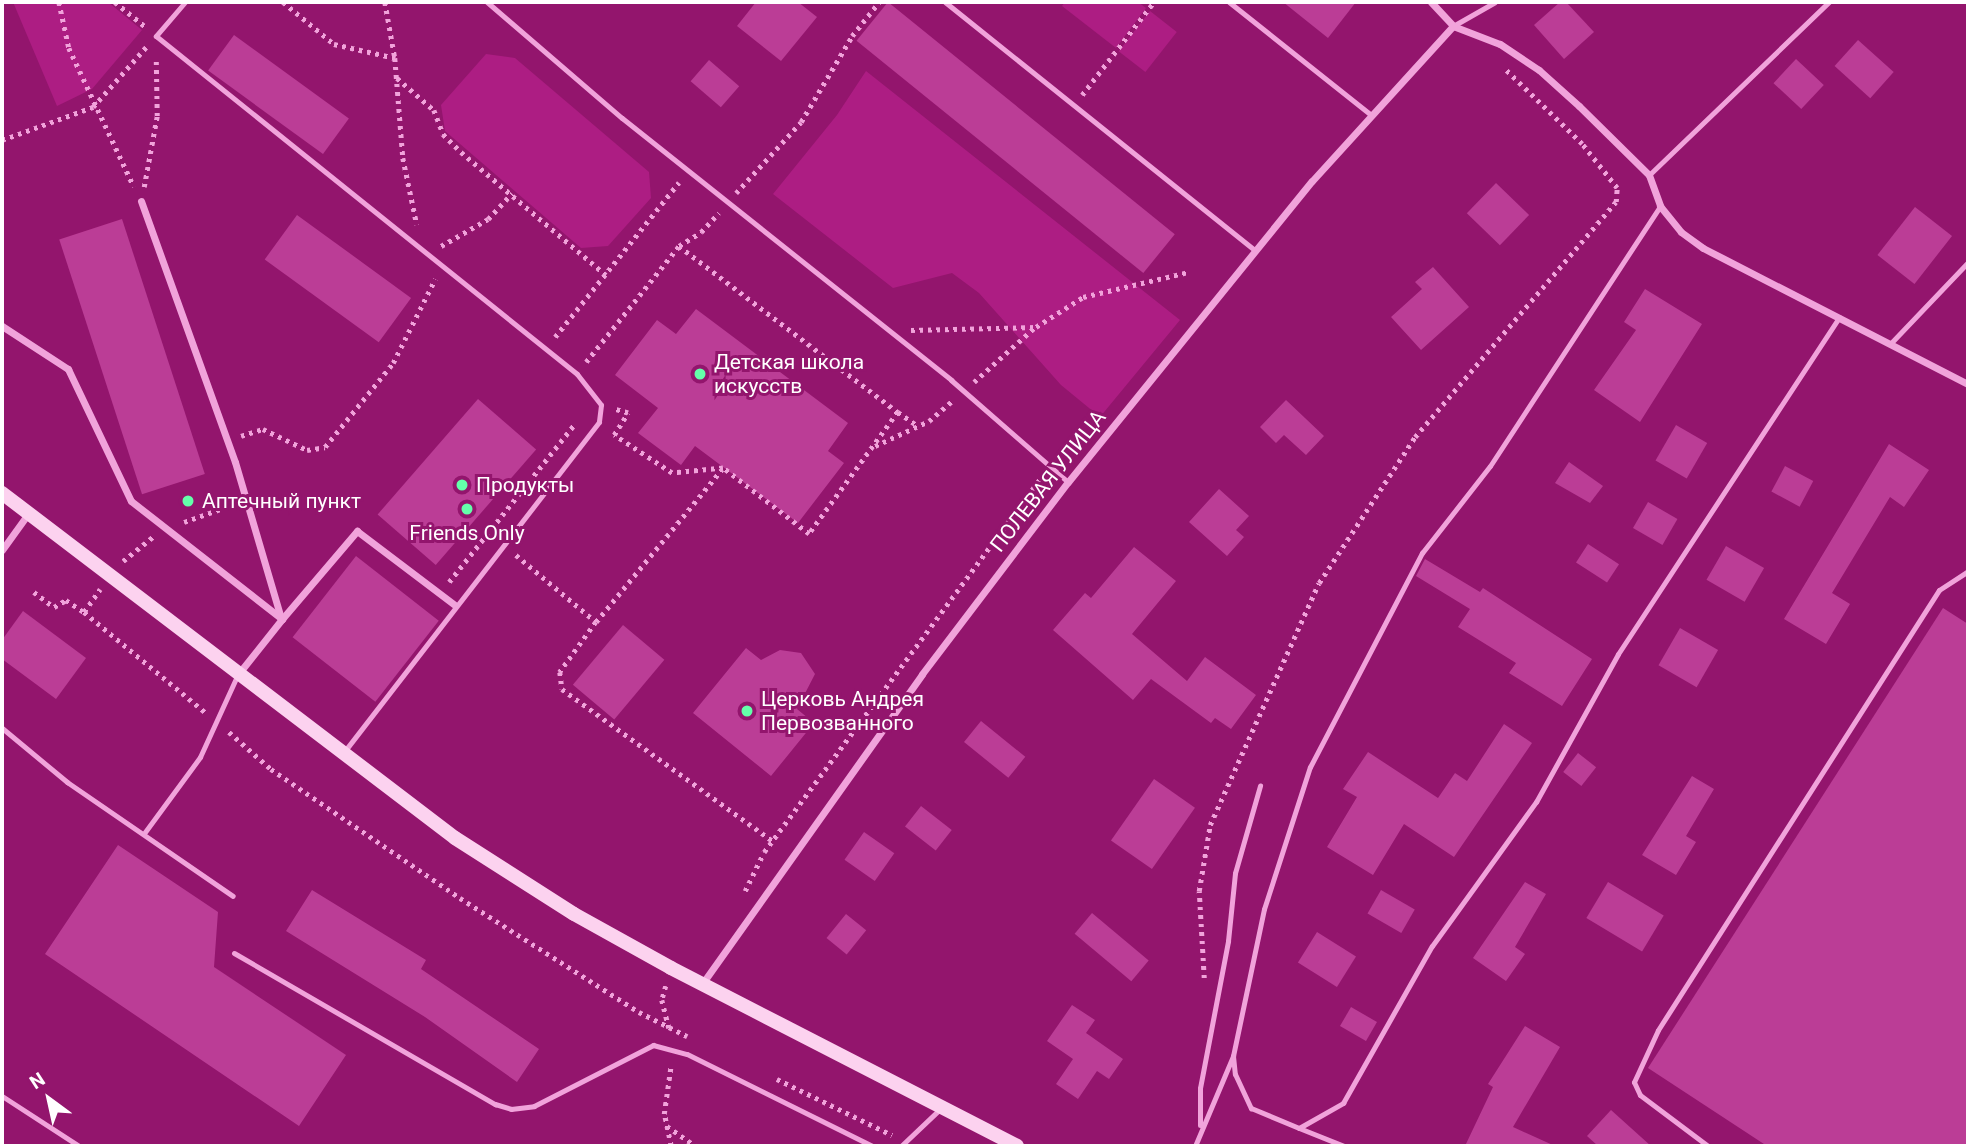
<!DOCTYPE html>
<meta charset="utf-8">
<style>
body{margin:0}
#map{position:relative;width:1970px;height:1148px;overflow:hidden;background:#93156d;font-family:Roboto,sans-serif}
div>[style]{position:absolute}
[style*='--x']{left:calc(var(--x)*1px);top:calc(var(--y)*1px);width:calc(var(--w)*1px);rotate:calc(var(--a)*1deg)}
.green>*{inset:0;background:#ad1d83;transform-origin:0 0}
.building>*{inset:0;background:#bb3d96;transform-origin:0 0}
.path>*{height:4.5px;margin-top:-2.25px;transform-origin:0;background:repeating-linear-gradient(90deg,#f1a3db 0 3.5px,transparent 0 8.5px)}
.lane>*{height:5px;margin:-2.5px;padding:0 2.5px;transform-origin:2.5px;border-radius:2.5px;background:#f1a3db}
.street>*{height:7px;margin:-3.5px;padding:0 3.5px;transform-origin:3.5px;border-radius:3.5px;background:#f1a3db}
.secondary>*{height:14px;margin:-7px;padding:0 7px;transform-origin:7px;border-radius:7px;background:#fcd2ef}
.dots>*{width:19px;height:19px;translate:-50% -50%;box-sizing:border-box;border:4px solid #93156d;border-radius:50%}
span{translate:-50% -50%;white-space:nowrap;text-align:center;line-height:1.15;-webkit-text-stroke:6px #93156d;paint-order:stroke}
.poi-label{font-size:21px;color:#fff}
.left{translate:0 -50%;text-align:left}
.street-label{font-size:21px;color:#fff}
.frame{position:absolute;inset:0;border:4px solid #fff;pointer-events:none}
.north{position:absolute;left:14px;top:1064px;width:70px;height:70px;-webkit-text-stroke:5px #93156d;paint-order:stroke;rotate:327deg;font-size:19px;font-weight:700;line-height:28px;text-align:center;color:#fff}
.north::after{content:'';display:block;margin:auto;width:24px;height:32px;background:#fff;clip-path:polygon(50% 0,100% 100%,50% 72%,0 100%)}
</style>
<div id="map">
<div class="green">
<div style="clip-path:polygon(13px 2px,108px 2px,142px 30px,92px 89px,57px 106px)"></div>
<div style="clip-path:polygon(1065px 2px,1138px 2px,1146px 8px,1116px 48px,1062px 6px)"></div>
<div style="left:1150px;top:11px;width:34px;height:51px;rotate:38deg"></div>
<div style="clip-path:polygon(486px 54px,515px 58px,649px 172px,651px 198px,608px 246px,581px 248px,445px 131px,441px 105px)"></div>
<div style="clip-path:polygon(866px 71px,1180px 320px,1100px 417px,1061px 385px,979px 293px,952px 273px,893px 288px,773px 194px,837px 115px)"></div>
</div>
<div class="building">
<div style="clip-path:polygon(756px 2px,798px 2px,817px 17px,781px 61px,737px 26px)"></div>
<div style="left:888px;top:2px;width:369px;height:50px;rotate:39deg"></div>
<div style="clip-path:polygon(1283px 2px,1356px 2px,1328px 38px)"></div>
<div style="clip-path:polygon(1560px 2px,1566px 2px,1594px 32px,1564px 59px,1534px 25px)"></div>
<div style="left:234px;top:35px;width:142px;height:44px;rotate:36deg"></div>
<div style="left:1858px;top:40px;width:48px;height:35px;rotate:42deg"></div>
<div style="left:1796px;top:59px;width:38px;height:33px;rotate:43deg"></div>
<div style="left:709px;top:60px;width:40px;height:28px;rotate:41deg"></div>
<div style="left:1496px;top:183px;width:46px;height:42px;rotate:44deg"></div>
<div style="left:1915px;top:207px;width:47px;height:61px;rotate:38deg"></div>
<div style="left:297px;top:215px;width:141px;height:55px;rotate:36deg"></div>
<div style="left:122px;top:219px;width:268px;height:66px;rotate:72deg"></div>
<div style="clip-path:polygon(1433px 267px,1469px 307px,1421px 350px,1391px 317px,1422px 289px,1415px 282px)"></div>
<div style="clip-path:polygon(1645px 289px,1702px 324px,1640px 422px,1594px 390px,1636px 330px,1624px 322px)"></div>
<div style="clip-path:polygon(696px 309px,848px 423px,828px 451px,844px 463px,798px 523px,695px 446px,681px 465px,638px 433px,658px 408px,615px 375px,657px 320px,676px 334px)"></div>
<div style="left:478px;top:399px;width:77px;height:153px;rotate:41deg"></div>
<div style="clip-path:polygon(1286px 400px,1324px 436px,1306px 455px,1284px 435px,1276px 443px,1260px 427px)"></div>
<div style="left:1676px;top:425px;width:36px;height:41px;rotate:30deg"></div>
<div style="clip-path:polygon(1889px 444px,1929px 470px,1904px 507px,1890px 497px,1832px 593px,1850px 604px,1826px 644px,1784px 619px)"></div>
<div style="clip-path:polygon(1569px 462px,1603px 486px,1590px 503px,1555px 483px)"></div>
<div style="left:1785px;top:466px;width:32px;height:29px;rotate:28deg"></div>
<div style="clip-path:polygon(1219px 489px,1249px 516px,1236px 530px,1244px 537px,1227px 556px,1189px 522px)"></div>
<div style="left:1648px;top:502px;width:34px;height:30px;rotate:30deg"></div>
<div style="left:1588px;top:544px;width:37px;height:22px;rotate:33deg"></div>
<div style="left:1726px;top:546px;width:44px;height:39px;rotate:30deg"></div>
<div style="clip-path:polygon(1134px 547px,1176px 581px,1132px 634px,1187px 681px,1205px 657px,1256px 695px,1231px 729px,1215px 718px,1211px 723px,1151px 679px,1133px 700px,1053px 630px,1085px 593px,1091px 598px)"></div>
<div style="left:356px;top:556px;width:105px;height:103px;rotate:38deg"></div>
<div style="clip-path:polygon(1425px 559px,1480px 592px,1483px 588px,1592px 659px,1562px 706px,1509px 673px,1516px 663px,1458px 627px,1470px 609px,1416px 576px)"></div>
<div style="clip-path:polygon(1943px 608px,1968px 624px,1968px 1146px,1767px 1146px,1648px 1068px)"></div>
<div style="clip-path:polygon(23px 611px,86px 658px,56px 699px,2px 659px,2px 640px)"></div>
<div style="left:623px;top:625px;width:54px;height:78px;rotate:40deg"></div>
<div style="left:1680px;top:628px;width:44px;height:43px;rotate:30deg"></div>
<div style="clip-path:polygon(746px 648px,761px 660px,780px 650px,801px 653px,815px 674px,797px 709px,814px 723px,771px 776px,693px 713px)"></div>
<div style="left:981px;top:721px;width:57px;height:27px;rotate:39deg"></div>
<div style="clip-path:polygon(1504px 724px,1532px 743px,1454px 857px,1404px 824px,1373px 875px,1327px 847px,1357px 797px,1343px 789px,1368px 752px,1438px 798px,1455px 773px,1467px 781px)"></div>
<div style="left:1578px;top:753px;width:23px;height:24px;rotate:38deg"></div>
<div style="clip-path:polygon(1692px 776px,1714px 789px,1686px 836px,1696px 842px,1676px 875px,1642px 855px)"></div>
<div style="left:1154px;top:779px;width:50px;height:75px;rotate:35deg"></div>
<div style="left:921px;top:806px;width:39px;height:26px;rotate:38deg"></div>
<div style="left:864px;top:832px;width:37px;height:34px;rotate:35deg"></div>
<div style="clip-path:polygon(118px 845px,218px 912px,214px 967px,346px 1055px,299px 1126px,45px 954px)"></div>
<div style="clip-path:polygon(1525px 882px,1546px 894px,1515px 947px,1525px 954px,1506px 981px,1473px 958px)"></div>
<div style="left:1608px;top:882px;width:65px;height:42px;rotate:31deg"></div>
<div style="clip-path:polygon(312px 890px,426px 960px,421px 969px,539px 1049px,517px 1082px,425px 1017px,286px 931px)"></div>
<div style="left:1381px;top:890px;width:39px;height:27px;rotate:30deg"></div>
<div style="left:1092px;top:913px;width:74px;height:27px;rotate:40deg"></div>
<div style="left:846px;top:914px;width:26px;height:31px;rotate:39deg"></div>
<div style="left:1317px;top:932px;width:46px;height:36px;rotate:32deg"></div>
<div style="clip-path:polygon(1072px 1005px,1095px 1020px,1086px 1033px,1123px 1059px,1109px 1079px,1097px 1071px,1078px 1099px,1056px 1084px,1073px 1059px,1047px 1041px)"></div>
<div style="left:1351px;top:1007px;width:30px;height:22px;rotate:30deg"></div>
<div style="clip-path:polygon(1525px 1026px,1560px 1047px,1513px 1127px,1555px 1146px,1465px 1146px,1493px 1087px,1488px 1084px)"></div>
<div style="clip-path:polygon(1611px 1110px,1651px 1146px,1598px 1146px,1587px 1136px)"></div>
</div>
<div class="path">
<div style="--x:59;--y:2;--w:47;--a:77.7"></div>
<div style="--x:69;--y:48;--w:153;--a:64.9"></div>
<div style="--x:115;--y:2;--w:41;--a:39.1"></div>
<div style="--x:283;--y:2;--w:66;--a:39.5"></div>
<div style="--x:334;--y:44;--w:63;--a:12.9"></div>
<div style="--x:385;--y:2;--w:57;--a:79.9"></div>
<div style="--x:395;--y:58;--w:100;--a:85.4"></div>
<div style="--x:403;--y:158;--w:68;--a:78.2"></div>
<div style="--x:397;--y:78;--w:49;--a:40.9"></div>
<div style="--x:434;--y:110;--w:26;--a:69"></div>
<div style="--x:443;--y:134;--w:25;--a:45"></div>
<div style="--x:461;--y:152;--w:190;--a:40.3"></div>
<div style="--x:1082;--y:95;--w:118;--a:-52.3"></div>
<div style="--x:2;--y:140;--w:97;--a:-19.9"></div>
<div style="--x:93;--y:107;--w:80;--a:-48.5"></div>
<div style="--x:144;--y:187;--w:72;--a:-79.6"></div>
<div style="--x:157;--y:116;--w:59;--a:-91"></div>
<div style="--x:736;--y:193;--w:96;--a:-47.5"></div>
<div style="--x:801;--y:122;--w:100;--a:-59.3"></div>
<div style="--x:852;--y:36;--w:43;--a:-51.5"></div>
<div style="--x:441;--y:246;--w:54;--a:-29.9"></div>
<div style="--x:488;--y:219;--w:35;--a:-47"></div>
<div style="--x:679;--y:246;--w:26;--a:-32"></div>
<div style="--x:701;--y:232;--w:26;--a:-47"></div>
<div style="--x:911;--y:330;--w:125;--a:-1.4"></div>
<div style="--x:1036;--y:327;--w:56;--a:-32.6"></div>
<div style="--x:1083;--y:297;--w:109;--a:-13.3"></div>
<div style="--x:555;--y:337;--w:198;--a:-51.3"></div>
<div style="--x:586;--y:362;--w:149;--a:-51.3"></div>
<div style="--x:679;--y:246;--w:275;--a:37.2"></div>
<div style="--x:898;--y:412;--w:151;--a:126.1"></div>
<div style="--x:809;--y:534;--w:108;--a:-142.5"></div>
<div style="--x:723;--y:468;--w:51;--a:174.4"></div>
<div style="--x:672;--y:473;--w:69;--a:-146.8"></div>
<div style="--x:614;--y:435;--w:26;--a:-58"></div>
<div style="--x:628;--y:413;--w:15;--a:-164"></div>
<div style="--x:974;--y:382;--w:82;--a:-42"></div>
<div style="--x:898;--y:412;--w:24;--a:35"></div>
<div style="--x:241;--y:436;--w:23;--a:-18"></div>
<div style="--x:263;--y:429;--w:49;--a:25.5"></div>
<div style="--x:307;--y:450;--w:18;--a:-9"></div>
<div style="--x:325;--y:447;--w:108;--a:-51"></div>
<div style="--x:393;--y:363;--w:94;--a:-63.4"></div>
<div style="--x:875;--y:446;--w:60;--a:-24.8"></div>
<div style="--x:929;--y:421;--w:33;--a:-41"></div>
<div style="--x:184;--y:522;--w:51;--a:-19.5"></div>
<div style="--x:516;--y:555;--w:104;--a:39.9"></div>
<div style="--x:596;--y:622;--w:62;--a:125.8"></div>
<div style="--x:560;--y:672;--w:17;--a:83"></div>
<div style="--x:562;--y:689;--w:260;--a:35.8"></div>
<div style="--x:123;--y:561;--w:40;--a:-39"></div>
<div style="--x:449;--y:582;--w:201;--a:-51.5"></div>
<div style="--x:34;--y:592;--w:25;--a:37"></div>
<div style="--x:54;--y:607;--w:14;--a:-30"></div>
<div style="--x:66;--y:600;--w:22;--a:34"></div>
<div style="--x:84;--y:612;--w:158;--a:39.6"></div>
<div style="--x:84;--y:612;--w:28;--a:-55"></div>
<div style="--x:596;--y:622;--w:198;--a:-50.5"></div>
<div style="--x:229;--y:732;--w:56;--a:41.4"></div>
<div style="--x:271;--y:769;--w:229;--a:34.3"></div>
<div style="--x:460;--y:898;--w:212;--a:32.5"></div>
<div style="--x:639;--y:1012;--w:54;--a:26.6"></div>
<div style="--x:745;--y:891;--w:43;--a:-64"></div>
<div style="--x:764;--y:852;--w:466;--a:-53.5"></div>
<div style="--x:1204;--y:978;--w:87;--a:-93.3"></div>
<div style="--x:1199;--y:891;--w:67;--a:-80.5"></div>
<div style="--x:1210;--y:825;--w:265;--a:-65.8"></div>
<div style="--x:1319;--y:583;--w:175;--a:-56.7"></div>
<div style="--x:1415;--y:437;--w:309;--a:-49.5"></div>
<div style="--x:1616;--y:202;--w:14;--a:-86"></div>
<div style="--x:1617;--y:188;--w:56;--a:-128.5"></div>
<div style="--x:1582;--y:144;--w:106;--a:-135.8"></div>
<div style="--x:666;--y:986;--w:15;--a:106"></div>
<div style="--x:662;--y:1000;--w:29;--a:76"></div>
<div style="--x:777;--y:1079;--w:128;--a:26"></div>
<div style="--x:667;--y:1126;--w:35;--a:35"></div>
<div style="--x:671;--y:1146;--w:33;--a:-102"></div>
<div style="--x:664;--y:1114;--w:49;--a:-81.9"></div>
</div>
<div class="lane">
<div style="--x:185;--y:2;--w:45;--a:130.5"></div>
<div style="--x:156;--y:36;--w:540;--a:38.76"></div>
<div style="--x:577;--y:374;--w:39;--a:52"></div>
<div style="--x:601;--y:405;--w:17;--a:97"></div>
<div style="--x:599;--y:422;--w:416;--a:127.7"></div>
<div style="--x:487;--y:2;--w:178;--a:40.7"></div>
<div style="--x:622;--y:118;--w:421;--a:38.5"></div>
<div style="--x:951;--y:380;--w:155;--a:41.1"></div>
<div style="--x:945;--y:2;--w:397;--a:38.7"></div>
<div style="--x:1229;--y:2;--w:180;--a:38.5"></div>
<div style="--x:1453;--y:26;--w:48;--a:-29.7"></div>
<div style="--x:1649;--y:175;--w:250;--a:-43.9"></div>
<div style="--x:1890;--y:344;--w:113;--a:-46.4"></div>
<div style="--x:2;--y:728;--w:85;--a:39.7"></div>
<div style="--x:67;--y:782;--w:201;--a:34.5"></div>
<div style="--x:145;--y:832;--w:93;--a:-53.7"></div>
<div style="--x:200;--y:757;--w:89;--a:-65.4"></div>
<div style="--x:234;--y:953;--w:302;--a:30.1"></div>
<div style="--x:495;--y:1104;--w:17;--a:17"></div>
<div style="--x:511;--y:1109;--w:23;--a:-7"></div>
<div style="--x:534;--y:1106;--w:134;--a:-27.1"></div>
<div style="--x:653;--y:1045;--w:35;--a:15"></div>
<div style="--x:687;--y:1054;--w:207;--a:26.4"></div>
<div style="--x:1233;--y:1056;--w:18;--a:84"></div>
<div style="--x:1235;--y:1074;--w:38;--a:65"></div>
<div style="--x:1251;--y:1108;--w:52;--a:22.6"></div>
<div style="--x:1299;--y:1128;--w:51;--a:-29.6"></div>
<div style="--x:1343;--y:1103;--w:180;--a:-60.5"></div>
<div style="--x:1432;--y:946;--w:178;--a:-54.2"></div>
<div style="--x:1536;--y:802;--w:169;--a:-61"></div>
<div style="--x:1618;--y:654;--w:403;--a:-56.7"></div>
<div style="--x:2;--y:1096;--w:92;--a:33"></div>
<div style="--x:1200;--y:1125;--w:37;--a:-90"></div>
<div style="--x:1200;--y:1088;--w:150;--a:-79.2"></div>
<div style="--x:1228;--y:941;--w:68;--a:-84.1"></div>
<div style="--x:1235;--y:873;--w:91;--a:-74"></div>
<div style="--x:1299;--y:1128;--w:48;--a:21.8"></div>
<div style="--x:901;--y:1146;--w:55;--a:-43.5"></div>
<div style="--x:1195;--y:1146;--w:98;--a:-67.1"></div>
<div style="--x:1233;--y:1056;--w:150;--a:-78.1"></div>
<div style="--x:1264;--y:909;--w:149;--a:-72.1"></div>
<div style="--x:1310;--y:767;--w:242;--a:-62.4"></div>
<div style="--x:1422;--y:553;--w:110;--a:-52"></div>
<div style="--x:1490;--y:466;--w:311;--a:-56.8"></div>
<div style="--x:1708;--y:1146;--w:85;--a:-143.1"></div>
<div style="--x:1640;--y:1095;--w:14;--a:-115"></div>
<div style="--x:1634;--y:1082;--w:57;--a:-65.2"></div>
<div style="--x:1658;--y:1030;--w:522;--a:-57.44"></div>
<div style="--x:1939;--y:590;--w:35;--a:-33"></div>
</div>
<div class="street">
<div style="--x:1431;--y:2;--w:33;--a:47"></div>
<div style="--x:1453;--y:26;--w:50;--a:21"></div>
<div style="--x:1500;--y:44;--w:47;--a:33.7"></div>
<div style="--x:1539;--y:70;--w:54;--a:42"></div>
<div style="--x:1579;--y:106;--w:98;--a:44.6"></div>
<div style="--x:1649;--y:175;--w:33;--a:70"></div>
<div style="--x:1660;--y:206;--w:33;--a:51"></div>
<div style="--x:1681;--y:232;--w:27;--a:36"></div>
<div style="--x:1703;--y:248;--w:298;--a:27.2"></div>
<div style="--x:141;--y:201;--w:277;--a:70.2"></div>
<div style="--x:235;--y:462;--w:163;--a:73.6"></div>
<div style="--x:2;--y:326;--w:79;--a:33.1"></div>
<div style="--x:68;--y:369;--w:146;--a:64.5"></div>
<div style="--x:131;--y:501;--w:192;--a:38"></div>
<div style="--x:282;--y:619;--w:69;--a:128.5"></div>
<div style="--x:2;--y:550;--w:44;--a:-54.2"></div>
<div style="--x:282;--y:619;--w:116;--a:-49.6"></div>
<div style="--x:357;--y:531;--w:123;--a:37.1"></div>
<div style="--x:702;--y:984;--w:380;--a:-54.6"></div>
<div style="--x:922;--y:674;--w:241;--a:-52.8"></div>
<div style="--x:1068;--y:482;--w:387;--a:-51"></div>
<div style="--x:1312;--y:181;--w:210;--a:-47.7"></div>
</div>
<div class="secondary">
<div style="--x:2;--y:493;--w:569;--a:37.29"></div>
<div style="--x:455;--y:838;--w:141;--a:32.6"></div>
<div style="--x:574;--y:914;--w:111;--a:29.1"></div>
<div style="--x:671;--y:968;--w:389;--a:27.2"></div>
</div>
<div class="dots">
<div style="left:700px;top:374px;background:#64ffaa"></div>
<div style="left:462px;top:485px;background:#64ffaa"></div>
<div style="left:188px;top:501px;background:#64ffaa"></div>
<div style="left:467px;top:509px;background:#64ffaa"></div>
<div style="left:747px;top:711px;background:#64ffaa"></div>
</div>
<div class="poi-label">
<span class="left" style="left:714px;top:374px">Детская школа<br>искусств</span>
<span class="left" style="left:476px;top:485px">Продукты</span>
<span class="left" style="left:202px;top:501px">Аптечный пункт</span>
<span style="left:467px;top:533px">Friends Only</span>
<span class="left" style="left:761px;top:711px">Церковь Андрея<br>Первозванного</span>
</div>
<div class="street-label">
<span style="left:1048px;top:481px;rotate:-52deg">ПОЛЕВАЯ УЛИЦА</span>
</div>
<div class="frame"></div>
<div class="north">N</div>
</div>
